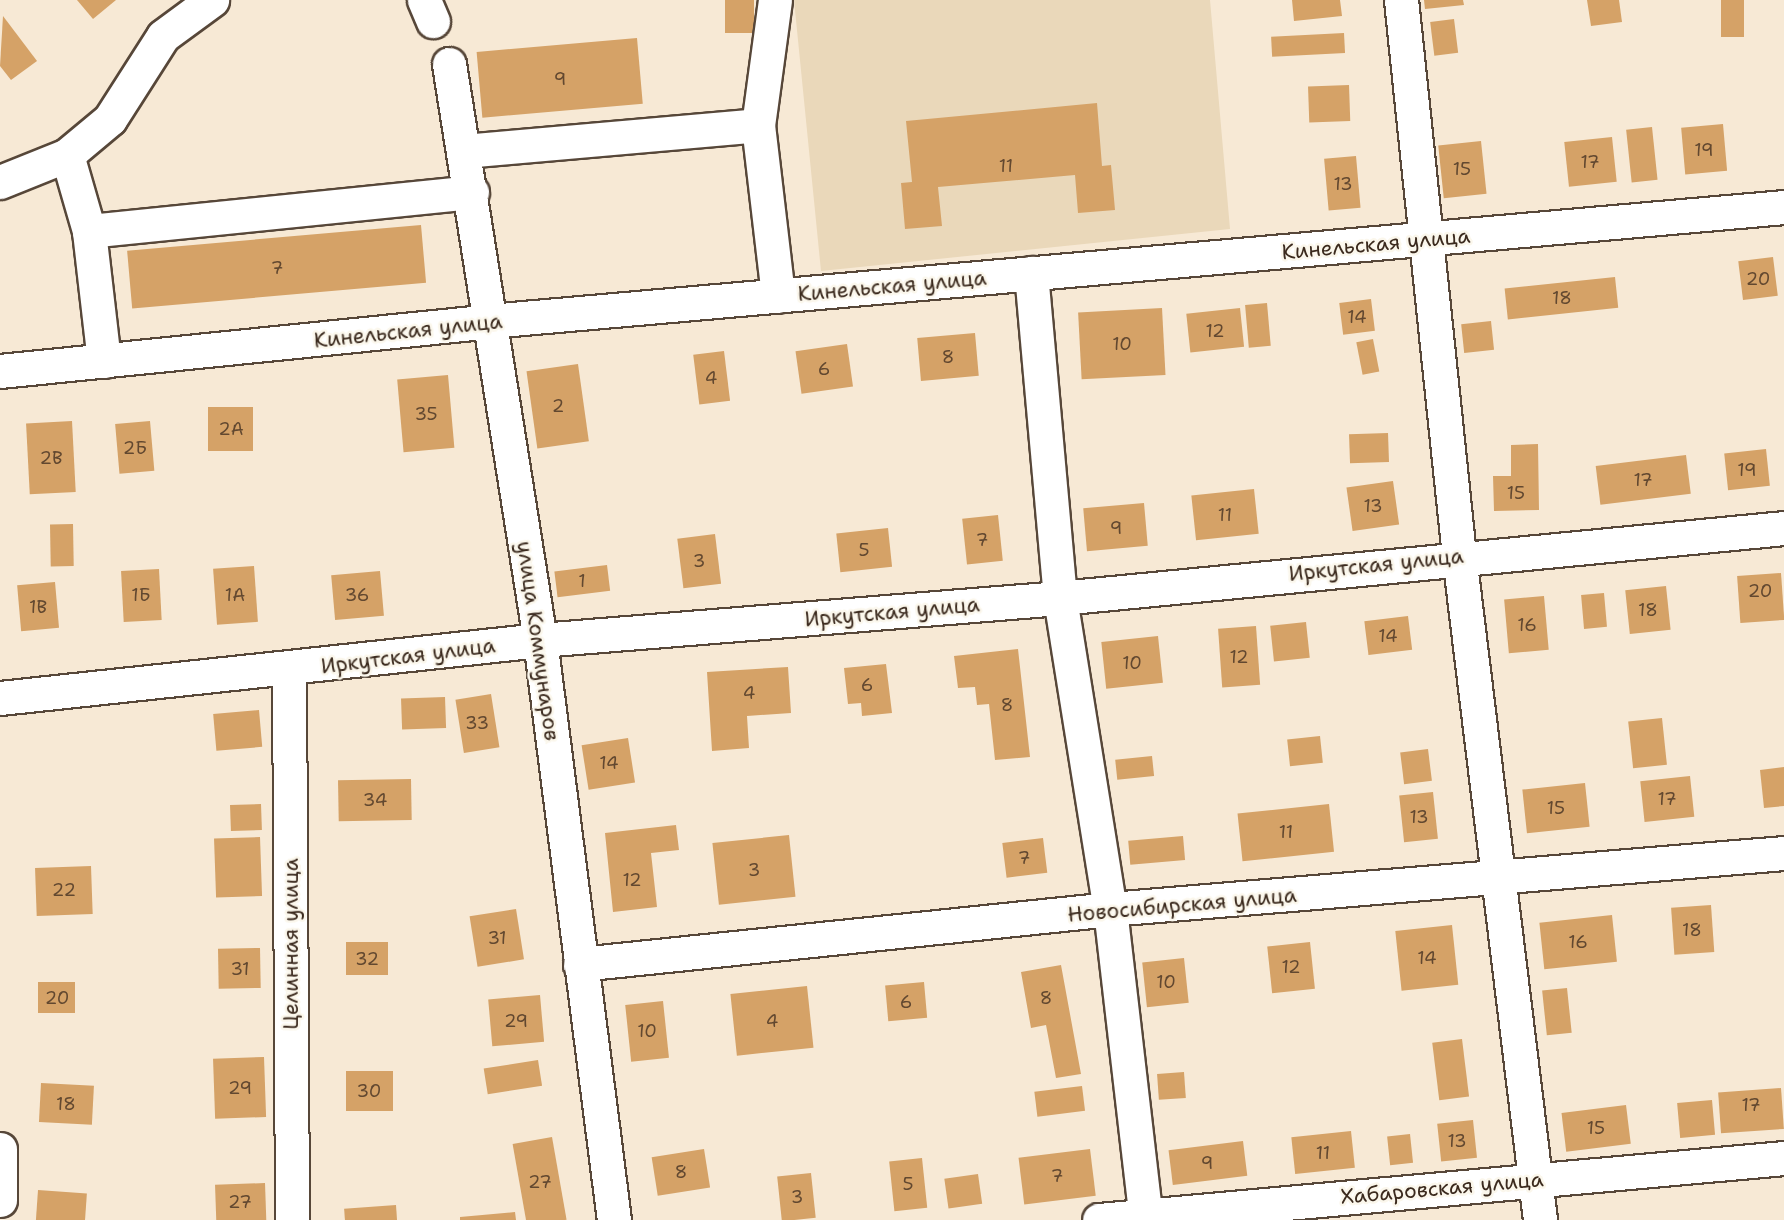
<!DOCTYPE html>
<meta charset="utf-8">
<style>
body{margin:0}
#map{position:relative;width:1784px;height:1220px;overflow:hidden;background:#f7e9d5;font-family:"Shantell Sans",sans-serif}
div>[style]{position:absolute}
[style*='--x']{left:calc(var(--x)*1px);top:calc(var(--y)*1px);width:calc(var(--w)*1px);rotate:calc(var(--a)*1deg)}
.built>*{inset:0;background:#ead8ba}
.building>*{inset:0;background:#d5a267;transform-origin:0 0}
.roads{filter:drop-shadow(2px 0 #574739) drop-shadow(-2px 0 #574739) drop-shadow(0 2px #574739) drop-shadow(0 -2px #574739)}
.minor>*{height:33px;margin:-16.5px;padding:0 16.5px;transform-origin:16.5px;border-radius:16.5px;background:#fff}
span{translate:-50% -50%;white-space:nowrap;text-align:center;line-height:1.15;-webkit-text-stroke:5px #fbf7ec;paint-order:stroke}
.number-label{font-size:18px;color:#624830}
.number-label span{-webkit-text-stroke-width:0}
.street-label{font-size:21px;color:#3b2a1e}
</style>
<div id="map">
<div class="built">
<div style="clip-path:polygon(794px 0,1210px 0,1230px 229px,821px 271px)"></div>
</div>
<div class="building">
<div style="clip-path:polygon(77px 0,116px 0,93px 19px)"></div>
<div style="left:725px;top:0;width:29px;height:33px"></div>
<div style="clip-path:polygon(1292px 0,1340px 0,1342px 16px,1294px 21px)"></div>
<div style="clip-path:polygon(1424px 0,1463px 0,1464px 5px,1425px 9px)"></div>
<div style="clip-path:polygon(1587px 0,1619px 0,1622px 22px,1591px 26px)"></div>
<div style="left:1721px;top:0;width:23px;height:37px"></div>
<div style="clip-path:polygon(3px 16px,37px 61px,11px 80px,0 66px)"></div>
<div style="left:1454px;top:19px;width:34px;height:24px;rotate:83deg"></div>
<div style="left:1344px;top:33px;width:20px;height:73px;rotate:87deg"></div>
<div style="left:637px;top:38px;width:66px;height:161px;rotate:85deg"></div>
<div style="left:1349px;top:85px;width:36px;height:41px;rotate:88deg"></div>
<div style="clip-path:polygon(1097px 103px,1102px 166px,1111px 165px,1115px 210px,1078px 213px,1075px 175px,938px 187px,942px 226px,905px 229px,901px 183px,912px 182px,906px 121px)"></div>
<div style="left:1723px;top:124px;width:47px;height:42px;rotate:85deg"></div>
<div style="left:1652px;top:127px;width:53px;height:26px;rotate:84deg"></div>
<div style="left:1612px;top:137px;width:45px;height:48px;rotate:84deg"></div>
<div style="left:1481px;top:141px;width:53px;height:43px;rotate:84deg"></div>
<div style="left:1356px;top:156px;width:52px;height:32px;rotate:85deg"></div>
<div style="left:421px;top:225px;width:58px;height:295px;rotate:85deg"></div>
<div style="left:1773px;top:257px;width:39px;height:35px;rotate:83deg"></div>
<div style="left:1615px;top:277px;width:31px;height:111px;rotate:84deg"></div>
<div style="left:1371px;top:299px;width:32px;height:32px;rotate:83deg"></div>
<div style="left:1267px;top:303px;width:43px;height:22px;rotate:85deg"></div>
<div style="left:1162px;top:308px;width:67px;height:84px;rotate:87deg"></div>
<div style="left:1240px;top:308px;width:39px;height:54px;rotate:84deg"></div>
<div style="left:1491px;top:321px;width:29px;height:30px;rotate:84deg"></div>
<div style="left:975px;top:333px;width:43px;height:58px;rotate:85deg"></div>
<div style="left:1373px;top:339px;width:33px;height:17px;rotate:79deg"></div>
<div style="left:847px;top:344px;width:43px;height:52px;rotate:82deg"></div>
<div style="left:724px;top:351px;width:50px;height:31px;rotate:83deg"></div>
<div style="left:578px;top:364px;width:78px;height:52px;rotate:82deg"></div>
<div style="left:448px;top:375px;width:73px;height:51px;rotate:85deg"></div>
<div style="left:253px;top:407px;width:44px;height:45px;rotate:90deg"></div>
<div style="left:72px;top:421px;width:71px;height:46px;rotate:87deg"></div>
<div style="left:150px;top:421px;width:50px;height:35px;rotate:85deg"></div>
<div style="left:1388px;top:433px;width:29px;height:39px;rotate:88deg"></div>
<div style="clip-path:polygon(1538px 444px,1539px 510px,1494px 511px,1493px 476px,1511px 476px,1511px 445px)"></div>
<div style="left:1766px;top:449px;width:37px;height:42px;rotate:84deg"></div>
<div style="left:1686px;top:455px;width:39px;height:91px;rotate:83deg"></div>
<div style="left:1393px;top:481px;width:44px;height:47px;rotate:82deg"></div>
<div style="left:1254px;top:489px;width:45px;height:63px;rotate:84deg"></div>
<div style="left:1144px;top:503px;width:43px;height:61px;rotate:85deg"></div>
<div style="left:998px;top:515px;width:46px;height:36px;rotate:84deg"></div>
<div style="left:73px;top:524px;width:42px;height:23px;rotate:89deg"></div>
<div style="left:888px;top:528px;width:39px;height:52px;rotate:84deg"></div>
<div style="left:715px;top:534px;width:50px;height:38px;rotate:83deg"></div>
<div style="left:607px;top:565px;width:26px;height:53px;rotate:83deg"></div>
<div style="left:254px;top:566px;width:56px;height:41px;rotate:86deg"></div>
<div style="left:159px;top:569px;width:51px;height:38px;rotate:87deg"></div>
<div style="left:380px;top:571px;width:45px;height:49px;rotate:85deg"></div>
<div style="left:1781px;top:573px;width:47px;height:44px;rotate:86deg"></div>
<div style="left:55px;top:582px;width:46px;height:38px;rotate:85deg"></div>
<div style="left:1666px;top:586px;width:44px;height:41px;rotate:84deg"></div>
<div style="left:1604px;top:593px;width:34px;height:23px;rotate:85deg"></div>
<div style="left:1544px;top:596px;width:54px;height:40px;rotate:85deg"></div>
<div style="left:1408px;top:616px;width:34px;height:44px;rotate:83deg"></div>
<div style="left:1306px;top:622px;width:36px;height:36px;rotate:84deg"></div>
<div style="left:1256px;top:626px;width:59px;height:38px;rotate:86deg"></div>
<div style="left:1158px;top:636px;width:47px;height:57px;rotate:84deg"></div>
<div style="clip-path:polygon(1018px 649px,1030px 757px,995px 760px,989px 704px,977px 705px,975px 687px,958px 688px,954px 656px)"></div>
<div style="clip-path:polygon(886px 664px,892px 713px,862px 716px,861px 703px,848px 704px,844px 668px)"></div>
<div style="clip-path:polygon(788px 667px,791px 713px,747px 716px,749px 748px,712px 751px,707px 672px)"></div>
<div style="left:491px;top:694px;width:54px;height:36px;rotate:81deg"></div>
<div style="left:445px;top:697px;width:31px;height:44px;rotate:88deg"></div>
<div style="left:259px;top:710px;width:37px;height:46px;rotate:85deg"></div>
<div style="left:1662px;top:718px;width:47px;height:34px;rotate:84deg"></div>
<div style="left:1320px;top:736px;width:27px;height:33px;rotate:84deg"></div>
<div style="left:628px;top:738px;width:45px;height:47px;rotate:81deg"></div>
<div style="left:1428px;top:749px;width:32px;height:28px;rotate:83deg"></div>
<div style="left:1152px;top:756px;width:20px;height:37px;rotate:84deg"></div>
<div style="clip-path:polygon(1784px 767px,1784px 806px,1764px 808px,1760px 770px)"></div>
<div style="left:1690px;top:776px;width:41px;height:50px;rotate:84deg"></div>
<div style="left:411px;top:779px;width:41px;height:73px;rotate:89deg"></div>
<div style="left:1585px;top:783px;width:44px;height:63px;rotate:84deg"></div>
<div style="left:1433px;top:792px;width:47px;height:34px;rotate:84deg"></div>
<div style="left:261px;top:804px;width:26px;height:31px;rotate:88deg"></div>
<div style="left:1329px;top:804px;width:48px;height:92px;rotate:84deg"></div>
<div style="clip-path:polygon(676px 825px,679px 850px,651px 853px,657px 907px,613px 912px,605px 833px)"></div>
<div style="left:789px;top:835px;width:62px;height:77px;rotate:84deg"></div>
<div style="left:1183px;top:836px;width:24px;height:55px;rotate:85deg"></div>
<div style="left:260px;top:837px;width:59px;height:46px;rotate:88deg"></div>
<div style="left:1043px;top:838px;width:35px;height:41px;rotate:83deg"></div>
<div style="left:91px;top:866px;width:48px;height:56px;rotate:88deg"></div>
<div style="left:1711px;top:905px;width:47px;height:40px;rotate:86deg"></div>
<div style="left:516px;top:909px;width:51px;height:47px;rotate:81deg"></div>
<div style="left:1612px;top:915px;width:47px;height:73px;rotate:84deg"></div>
<div style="left:1452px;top:925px;width:60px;height:57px;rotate:84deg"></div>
<div style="left:346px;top:942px;width:42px;height:33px"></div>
<div style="left:1310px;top:942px;width:47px;height:43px;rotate:84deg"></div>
<div style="left:260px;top:948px;width:40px;height:42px;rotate:89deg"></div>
<div style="left:1184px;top:958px;width:45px;height:42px;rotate:84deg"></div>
<div style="clip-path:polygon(1061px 965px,1081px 1074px,1056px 1078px,1046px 1025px,1031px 1028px,1021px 972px)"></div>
<div style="left:38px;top:982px;width:37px;height:31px"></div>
<div style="left:924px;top:982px;width:36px;height:39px;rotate:85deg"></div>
<div style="left:807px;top:986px;width:62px;height:77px;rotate:84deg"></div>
<div style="left:1567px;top:988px;width:45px;height:25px;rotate:84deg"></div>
<div style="left:540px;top:995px;width:47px;height:52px;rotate:85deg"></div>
<div style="left:663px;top:1001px;width:57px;height:38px;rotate:84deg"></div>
<div style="left:1462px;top:1039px;width:58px;height:30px;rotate:83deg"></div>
<div style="left:264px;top:1057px;width:60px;height:51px;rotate:88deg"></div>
<div style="left:538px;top:1060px;width:26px;height:55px;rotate:81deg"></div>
<div style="left:346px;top:1071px;width:47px;height:40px"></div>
<div style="left:1184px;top:1072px;width:26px;height:27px;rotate:86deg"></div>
<div style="left:41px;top:1083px;width:53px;height:39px;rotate:3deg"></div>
<div style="left:1082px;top:1086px;width:25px;height:48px;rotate:83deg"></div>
<div style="left:1781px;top:1088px;width:41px;height:63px;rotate:86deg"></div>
<div style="left:1712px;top:1100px;width:35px;height:35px;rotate:85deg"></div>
<div style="left:1626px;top:1105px;width:39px;height:65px;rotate:83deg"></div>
<div style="left:1473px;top:1120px;width:38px;height:36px;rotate:84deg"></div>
<div style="left:1351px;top:1131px;width:37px;height:60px;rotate:84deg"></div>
<div style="left:1410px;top:1134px;width:29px;height:23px;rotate:84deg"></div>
<div style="left:552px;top:1137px;width:84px;height:40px;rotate:80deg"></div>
<div style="left:1243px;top:1141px;width:35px;height:75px;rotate:83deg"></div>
<div style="left:704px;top:1149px;width:39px;height:53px;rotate:81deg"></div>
<div style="left:1090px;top:1149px;width:47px;height:72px;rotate:83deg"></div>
<div style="left:922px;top:1158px;width:50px;height:33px;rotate:84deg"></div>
<div style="left:811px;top:1173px;width:45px;height:34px;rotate:84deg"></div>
<div style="left:978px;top:1174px;width:30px;height:34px;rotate:82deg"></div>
<div style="left:265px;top:1183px;width:37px;height:50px;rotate:88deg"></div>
<div style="left:38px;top:1190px;width:49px;height:30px;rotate:4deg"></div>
<div style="left:396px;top:1205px;width:15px;height:52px;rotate:86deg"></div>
<div style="clip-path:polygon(515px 1212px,516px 1220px,460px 1220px,460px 1217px)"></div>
</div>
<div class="roads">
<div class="minor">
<div style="--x:424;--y:0;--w:23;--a:67"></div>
<div style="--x:775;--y:0;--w:126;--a:97.7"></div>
<div style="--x:758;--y:125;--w:172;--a:83.3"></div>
<div style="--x:1401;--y:0;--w:559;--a:84.04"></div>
<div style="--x:1459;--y:556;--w:669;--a:83.04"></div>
<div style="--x:449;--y:64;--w:583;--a:81.02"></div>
<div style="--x:540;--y:640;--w:585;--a:82.73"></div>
<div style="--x:463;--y:151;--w:296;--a:-5"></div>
<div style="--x:0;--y:182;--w:72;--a:-21.9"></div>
<div style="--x:89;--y:231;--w:385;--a:-5.8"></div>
<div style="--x:1031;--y:273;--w:326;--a:84.9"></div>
<div style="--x:1060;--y:598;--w:315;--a:80.9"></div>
<div style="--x:1110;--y:909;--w:313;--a:83.4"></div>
<div style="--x:104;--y:361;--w:131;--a:-96.6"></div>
<div style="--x:89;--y:231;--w:79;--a:-106.1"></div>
<div style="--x:67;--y:155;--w:56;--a:-39.9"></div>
<div style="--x:110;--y:119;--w:98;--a:-57.4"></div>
<div style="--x:163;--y:36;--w:61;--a:-36.3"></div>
<div style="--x:0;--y:371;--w:492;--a:-5.8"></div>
<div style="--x:489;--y:321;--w:1300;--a:-5.03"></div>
<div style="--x:289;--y:669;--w:551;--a:89.69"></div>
<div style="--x:0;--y:698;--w:543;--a:-6.13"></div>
<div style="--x:540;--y:640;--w:522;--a:-4.62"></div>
<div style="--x:1060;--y:598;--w:727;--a:-5.52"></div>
<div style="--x:580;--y:964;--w:533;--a:-5.92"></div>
<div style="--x:1110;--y:909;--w:676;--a:-4.75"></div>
<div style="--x:0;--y:1149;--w:51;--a:90"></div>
<div style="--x:1099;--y:1220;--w:688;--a:-5.17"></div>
</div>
</div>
<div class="number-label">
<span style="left:560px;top:79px">9</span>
<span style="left:1704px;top:150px">19</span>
<span style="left:1590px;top:162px">17</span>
<span style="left:1006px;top:166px">11</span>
<span style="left:1462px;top:169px">15</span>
<span style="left:1343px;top:184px">13</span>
<span style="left:277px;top:268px">7</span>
<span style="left:1758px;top:279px">20</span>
<span style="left:1562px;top:298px">18</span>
<span style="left:1357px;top:317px">14</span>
<span style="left:1215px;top:331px">12</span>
<span style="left:1122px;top:344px">10</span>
<span style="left:948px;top:357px">8</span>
<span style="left:824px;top:369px">6</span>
<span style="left:711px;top:378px">4</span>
<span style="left:558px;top:406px">2</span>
<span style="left:426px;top:414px">35</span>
<span style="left:231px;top:429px">2А</span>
<span style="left:135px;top:448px">2Б</span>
<span style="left:51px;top:458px">2В</span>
<span style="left:1747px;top:470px">19</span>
<span style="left:1643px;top:480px">17</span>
<span style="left:1516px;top:493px">15</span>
<span style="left:1373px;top:506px">13</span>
<span style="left:1225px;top:515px">11</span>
<span style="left:1116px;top:528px">9</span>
<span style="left:982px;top:540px">7</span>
<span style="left:864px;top:550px">5</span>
<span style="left:699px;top:561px">3</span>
<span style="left:582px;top:581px">1</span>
<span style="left:1760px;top:591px">20</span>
<span style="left:141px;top:595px">1Б</span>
<span style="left:235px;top:595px">1А</span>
<span style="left:357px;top:595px">36</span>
<span style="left:38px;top:607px">1В</span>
<span style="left:1648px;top:610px">18</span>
<span style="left:1527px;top:625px">16</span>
<span style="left:1388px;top:636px">14</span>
<span style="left:1239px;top:657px">12</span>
<span style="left:1132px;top:663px">10</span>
<span style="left:867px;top:685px">6</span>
<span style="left:749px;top:693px">4</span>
<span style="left:1007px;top:705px">8</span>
<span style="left:477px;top:723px">33</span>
<span style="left:609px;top:763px">14</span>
<span style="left:1667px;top:799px">17</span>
<span style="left:375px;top:800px">34</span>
<span style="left:1556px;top:808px">15</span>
<span style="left:1419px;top:817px">13</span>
<span style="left:1286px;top:832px">11</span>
<span style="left:1024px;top:858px">7</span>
<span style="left:754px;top:870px">3</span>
<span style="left:632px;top:880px">12</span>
<span style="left:64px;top:890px">22</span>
<span style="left:1692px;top:930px">18</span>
<span style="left:497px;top:938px">31</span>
<span style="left:1578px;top:942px">16</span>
<span style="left:1427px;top:958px">14</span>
<span style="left:367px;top:959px">32</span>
<span style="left:1291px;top:967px">12</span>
<span style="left:240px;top:969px">31</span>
<span style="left:1166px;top:982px">10</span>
<span style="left:57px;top:998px">20</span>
<span style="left:1046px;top:998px">8</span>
<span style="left:906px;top:1002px">6</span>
<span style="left:516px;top:1021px">29</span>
<span style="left:772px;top:1021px">4</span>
<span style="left:647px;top:1031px">10</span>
<span style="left:240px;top:1088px">29</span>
<span style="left:369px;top:1091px">30</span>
<span style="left:66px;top:1104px">18</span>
<span style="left:1751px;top:1105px">17</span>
<span style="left:1596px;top:1128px">15</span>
<span style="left:1457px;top:1141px">13</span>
<span style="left:1323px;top:1153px">11</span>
<span style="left:1207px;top:1163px">9</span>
<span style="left:681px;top:1172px">8</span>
<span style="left:1057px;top:1176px">7</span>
<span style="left:540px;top:1182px">27</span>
<span style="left:908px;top:1184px">5</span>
<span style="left:797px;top:1197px">3</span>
<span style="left:240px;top:1202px">27</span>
</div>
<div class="street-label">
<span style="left:1376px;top:244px;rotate:-5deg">Кинельская улица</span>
<span style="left:892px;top:286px;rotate:-5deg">Кинельская улица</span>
<span style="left:408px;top:331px;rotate:-6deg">Кинельская улица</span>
<span style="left:1376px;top:565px;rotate:-6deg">Иркутская улица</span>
<span style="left:892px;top:612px;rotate:-5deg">Иркутская улица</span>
<span style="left:538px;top:641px;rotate:82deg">улица Коммунаров</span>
<span style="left:408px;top:656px;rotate:-7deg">Иркутская улица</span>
<span style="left:1182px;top:905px;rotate:-5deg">Новосибирская улица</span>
<span style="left:291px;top:944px;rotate:-90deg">Целинная улица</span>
<span style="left:1442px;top:1188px;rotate:-5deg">Хабаровская улица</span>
</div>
</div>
